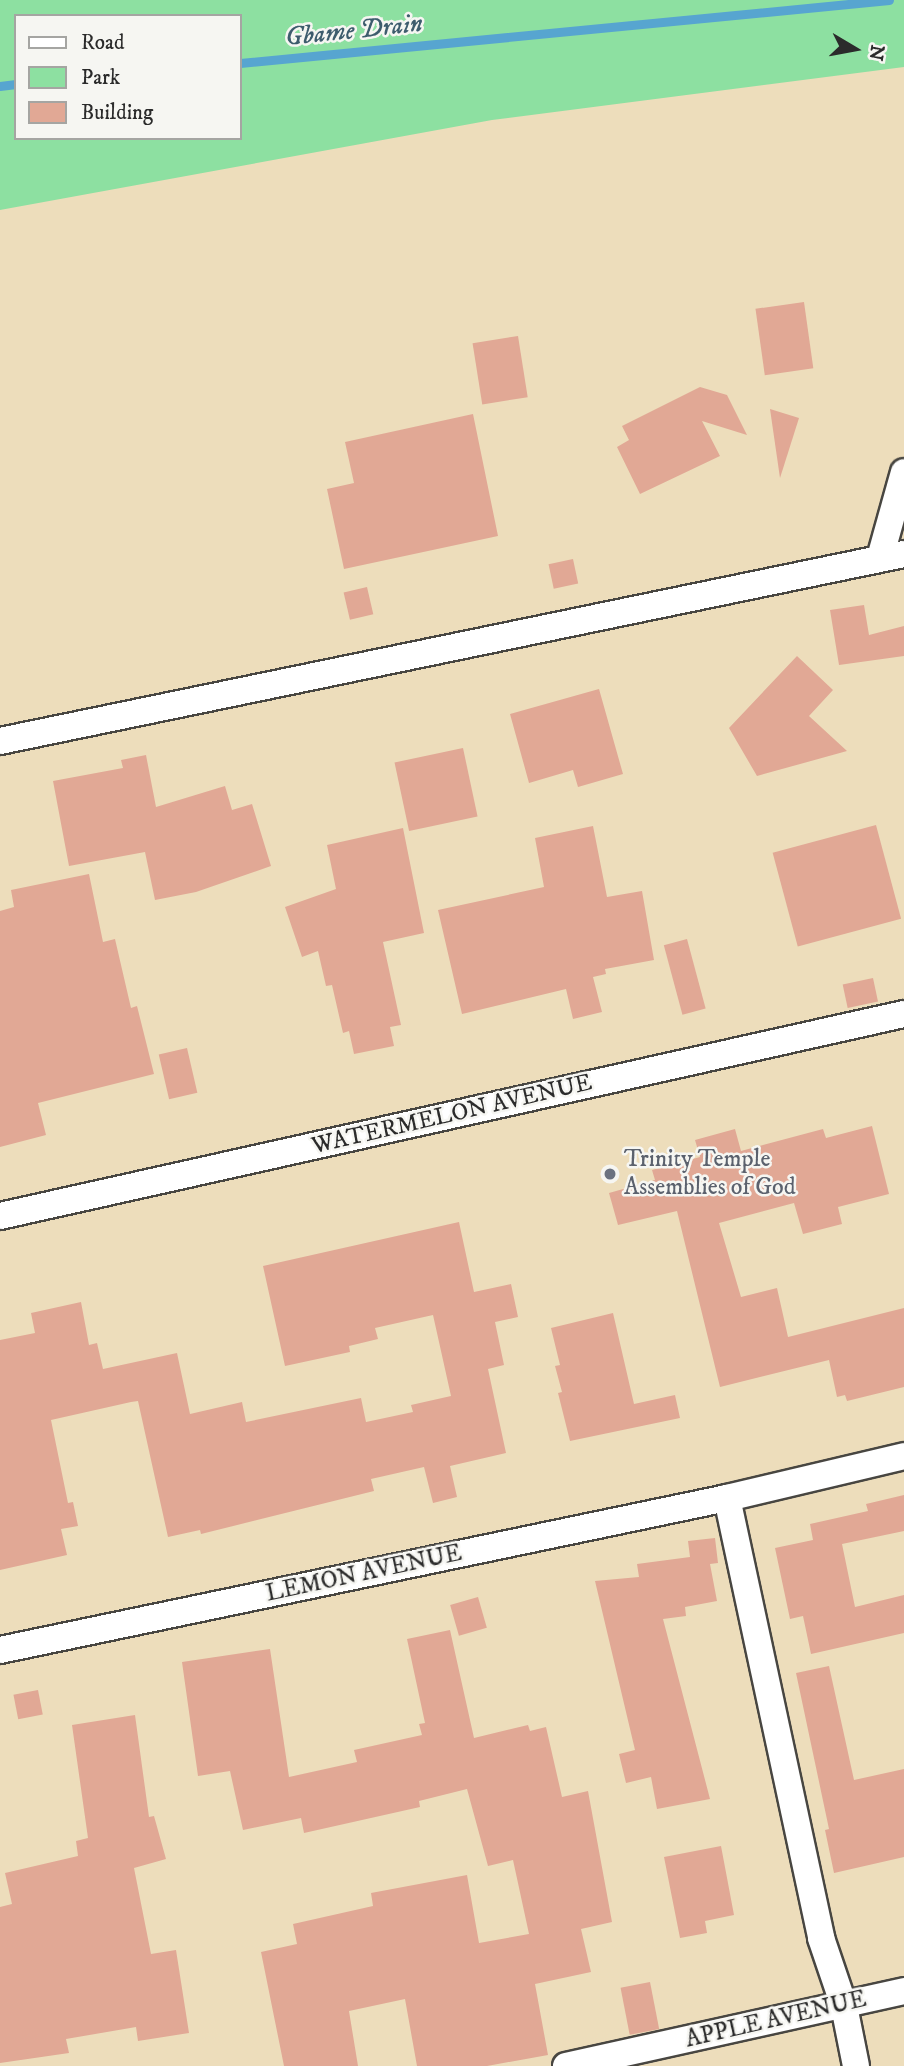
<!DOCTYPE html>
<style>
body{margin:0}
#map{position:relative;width:904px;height:2066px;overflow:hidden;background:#edddbb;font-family:"IM FELL DW Pica",serif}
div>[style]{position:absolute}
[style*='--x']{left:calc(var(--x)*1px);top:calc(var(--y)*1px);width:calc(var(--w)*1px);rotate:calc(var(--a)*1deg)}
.green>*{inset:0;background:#8de0a1}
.stream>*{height:9px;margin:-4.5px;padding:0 4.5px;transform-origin:4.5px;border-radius:4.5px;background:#57a5d0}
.building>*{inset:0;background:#e1a895;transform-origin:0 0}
.roads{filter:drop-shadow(2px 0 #484641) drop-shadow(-2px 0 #484641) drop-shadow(0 2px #484641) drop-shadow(0 -2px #484641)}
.street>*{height:26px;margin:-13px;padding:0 13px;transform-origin:13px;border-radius:13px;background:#fff}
.dots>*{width:19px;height:19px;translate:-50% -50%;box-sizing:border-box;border:4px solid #f6f6f2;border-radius:50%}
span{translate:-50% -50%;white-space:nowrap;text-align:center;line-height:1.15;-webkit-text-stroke:5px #f6f6f2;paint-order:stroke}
.street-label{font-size:24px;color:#2b2b2b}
.worship-label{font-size:24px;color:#5b616d}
.left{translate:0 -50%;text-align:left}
.water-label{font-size:26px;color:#3d5c6d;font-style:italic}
.legend{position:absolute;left:14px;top:14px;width:228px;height:126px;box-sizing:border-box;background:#f6f6f2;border:2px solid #a5a5a2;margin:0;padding:9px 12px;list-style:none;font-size:21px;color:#2b2b2b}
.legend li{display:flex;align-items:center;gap:14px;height:35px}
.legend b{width:35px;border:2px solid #a5a5a2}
.north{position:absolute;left:820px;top:14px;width:70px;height:70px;-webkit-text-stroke:5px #f6f6f2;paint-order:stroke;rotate:100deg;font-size:19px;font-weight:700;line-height:28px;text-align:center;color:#2b2b2b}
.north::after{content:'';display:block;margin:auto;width:24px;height:32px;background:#2b2b2b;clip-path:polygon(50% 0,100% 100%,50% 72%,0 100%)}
</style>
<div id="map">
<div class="green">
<div style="clip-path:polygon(evenodd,0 0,904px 0,904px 67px,492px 120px,0 210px,0 0,16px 16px,240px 16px,240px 138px,16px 138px,16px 16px)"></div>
</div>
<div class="stream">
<div style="--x:240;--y:63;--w:652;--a:-5.54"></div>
<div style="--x:0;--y:86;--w:16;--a:-7"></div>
</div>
<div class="building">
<div style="left:804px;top:302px;width:67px;height:49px;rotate:82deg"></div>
<div style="left:518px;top:336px;width:62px;height:46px;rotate:81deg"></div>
<div style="clip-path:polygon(700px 387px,727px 395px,747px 435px,702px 421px,720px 456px,640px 494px,617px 447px,629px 440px,622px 426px)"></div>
<div style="clip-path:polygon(770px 409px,799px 418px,780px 478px)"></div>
<div style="clip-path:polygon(473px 414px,498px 536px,344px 569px,327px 489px,354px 483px,345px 442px)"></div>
<div style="left:573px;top:559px;width:25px;height:25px;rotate:78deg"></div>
<div style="left:367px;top:587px;width:28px;height:24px;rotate:77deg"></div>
<div style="clip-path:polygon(864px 605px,869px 635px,904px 626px,904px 656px,839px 665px,830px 610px)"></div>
<div style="clip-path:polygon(797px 656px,833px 690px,809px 716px,847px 751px,757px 776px,729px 728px)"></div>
<div style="clip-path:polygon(599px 689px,623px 774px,578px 787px,573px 770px,529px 783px,510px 714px)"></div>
<div style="left:463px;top:748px;width:70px;height:70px;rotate:78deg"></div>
<div style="clip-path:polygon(146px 755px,156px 807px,225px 786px,232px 810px,252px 804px,271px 866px,196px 892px,155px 900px,145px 852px,69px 866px,53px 781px,123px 768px,121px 760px)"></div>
<div style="left:876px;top:825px;width:97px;height:107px;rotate:75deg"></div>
<div style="clip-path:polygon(593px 826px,607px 897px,642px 891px,654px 960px,605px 969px,606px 974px,593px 977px,602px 1012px,573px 1019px,566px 989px,462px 1014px,438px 910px,544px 887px,535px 838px)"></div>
<div style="clip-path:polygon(403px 828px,424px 933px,383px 942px,401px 1025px,390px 1027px,394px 1046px,354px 1054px,349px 1031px,343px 1033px,332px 985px,326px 986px,318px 951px,302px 957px,285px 907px,336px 889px,327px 845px)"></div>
<div style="clip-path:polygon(89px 874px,103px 942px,115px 939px,131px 1008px,137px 1006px,154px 1074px,38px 1103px,46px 1135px,0 1147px,0 911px,14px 907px,11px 890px)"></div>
<div style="left:687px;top:939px;width:72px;height:24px;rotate:75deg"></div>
<div style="left:873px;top:978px;width:24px;height:31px;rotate:78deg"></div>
<div style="left:187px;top:1048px;width:46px;height:29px;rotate:77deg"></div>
<div style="clip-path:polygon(872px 1126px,889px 1194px,838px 1207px,842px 1224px,803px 1234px,794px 1203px,719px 1223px,741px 1297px,777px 1288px,788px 1337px,904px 1308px,904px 1387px,847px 1401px,845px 1395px,837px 1397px,829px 1360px,720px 1387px,677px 1211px,618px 1225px,609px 1193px,655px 1180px,652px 1170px,700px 1157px,695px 1140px,735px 1129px,741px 1151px,823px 1129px,826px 1138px)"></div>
<div style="clip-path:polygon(459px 1222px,474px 1292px,511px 1284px,518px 1317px,495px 1322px,504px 1365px,488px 1369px,506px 1453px,450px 1466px,457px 1497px,433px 1503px,424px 1467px,371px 1479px,374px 1491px,201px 1534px,200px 1530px,168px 1537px,138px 1401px,131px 1402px,51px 1420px,68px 1503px,73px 1502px,78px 1526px,61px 1529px,67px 1555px,0 1570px,0 1340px,35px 1333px,31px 1313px,81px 1302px,89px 1345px,97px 1343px,103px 1369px,177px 1353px,190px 1414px,242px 1402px,246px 1422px,361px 1398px,366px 1422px,413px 1412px,411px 1405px,451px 1396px,433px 1315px,375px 1328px,378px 1339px,349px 1346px,350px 1352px,285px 1366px,263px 1266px)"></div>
<div style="clip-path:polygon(613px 1313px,634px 1404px,675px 1395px,680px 1418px,570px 1441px,558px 1393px,562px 1392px,555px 1366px,560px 1365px,551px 1328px)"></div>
<div style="clip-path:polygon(904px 1495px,904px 1531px,842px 1544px,855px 1607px,904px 1595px,904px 1633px,811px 1654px,803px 1616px,790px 1619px,775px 1548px,813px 1540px,810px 1524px,868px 1511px,866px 1504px)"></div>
<div style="clip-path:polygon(715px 1538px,718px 1563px,710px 1564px,717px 1601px,685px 1607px,686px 1616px,663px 1619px,710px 1799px,657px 1809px,651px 1777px,626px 1783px,619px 1754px,635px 1750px,595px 1581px,639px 1577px,637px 1564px,690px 1557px,688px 1541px)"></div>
<div style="left:478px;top:1597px;width:32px;height:29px;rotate:74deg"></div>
<div style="clip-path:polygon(450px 1630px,474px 1738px,528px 1725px,530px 1731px,546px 1727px,562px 1797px,588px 1791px,612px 1922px,581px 1929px,591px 1972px,535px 1984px,548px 2055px,487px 2066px,417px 2066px,405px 1999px,349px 2011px,358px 2066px,284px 2066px,261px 1952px,297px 1944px,293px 1924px,373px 1906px,371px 1893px,467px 1875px,479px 1943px,529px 1934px,513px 1860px,488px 1866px,467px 1789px,419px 1801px,420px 1807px,304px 1833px,301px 1818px,243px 1830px,230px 1771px,198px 1776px,182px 1662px,270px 1649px,289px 1777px,357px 1762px,354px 1750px,422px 1735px,419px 1724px,425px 1723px,407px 1639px)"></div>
<div style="clip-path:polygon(829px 1666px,854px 1780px,904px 1769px,904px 1857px,834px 1873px,825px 1830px,829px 1829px,796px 1673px)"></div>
<div style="left:38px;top:1690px;width:25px;height:25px;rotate:79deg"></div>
<div style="clip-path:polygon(135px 1715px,149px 1817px,154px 1816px,166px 1859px,134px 1868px,151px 1954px,176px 1950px,189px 2033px,138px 2041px,136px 2027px,66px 2039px,69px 2053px,0 2063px,0 1907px,12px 1904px,5px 1873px,78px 1856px,76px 1841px,88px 1838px,72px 1725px)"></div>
<div style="clip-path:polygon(721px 1846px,734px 1915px,705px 1921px,707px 1933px,680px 1938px,664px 1857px)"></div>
<div style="left:650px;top:1982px;width:48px;height:30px;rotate:79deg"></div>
</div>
<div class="roads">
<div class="street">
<div style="--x:880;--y:558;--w:89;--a:-74.4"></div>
<div style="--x:0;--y:741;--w:923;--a:-11.69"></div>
<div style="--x:0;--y:1216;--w:926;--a:-12.6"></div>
<div style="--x:727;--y:1498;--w:450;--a:77.9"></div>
<div style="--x:821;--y:1938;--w:72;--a:71.3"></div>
<div style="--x:844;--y:2006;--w:61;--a:78.7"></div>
<div style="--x:0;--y:1650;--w:743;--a:-11.81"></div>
<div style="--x:727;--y:1498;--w:182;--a:-13.3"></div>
<div style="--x:566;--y:2066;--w:346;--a:-12.5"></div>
</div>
</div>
<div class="dots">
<div style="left:610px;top:1174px;background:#6b7280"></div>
</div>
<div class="street-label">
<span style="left:452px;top:1115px;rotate:-13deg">WATERMELON AVENUE</span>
<span style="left:364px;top:1574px;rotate:-12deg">LEMON AVENUE</span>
<span style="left:776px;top:2020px;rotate:-13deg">APPLE AVENUE</span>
</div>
<div class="worship-label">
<span class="left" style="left:624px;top:1174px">Trinity Temple<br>Assemblies of God</span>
</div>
<div class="water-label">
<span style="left:354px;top:31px;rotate:-6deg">Gbame Drain</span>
</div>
<ul class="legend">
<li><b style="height:9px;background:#fff"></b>Road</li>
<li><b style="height:19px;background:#8de0a1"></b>Park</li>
<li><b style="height:19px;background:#e1a895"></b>Building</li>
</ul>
<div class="north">N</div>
</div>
